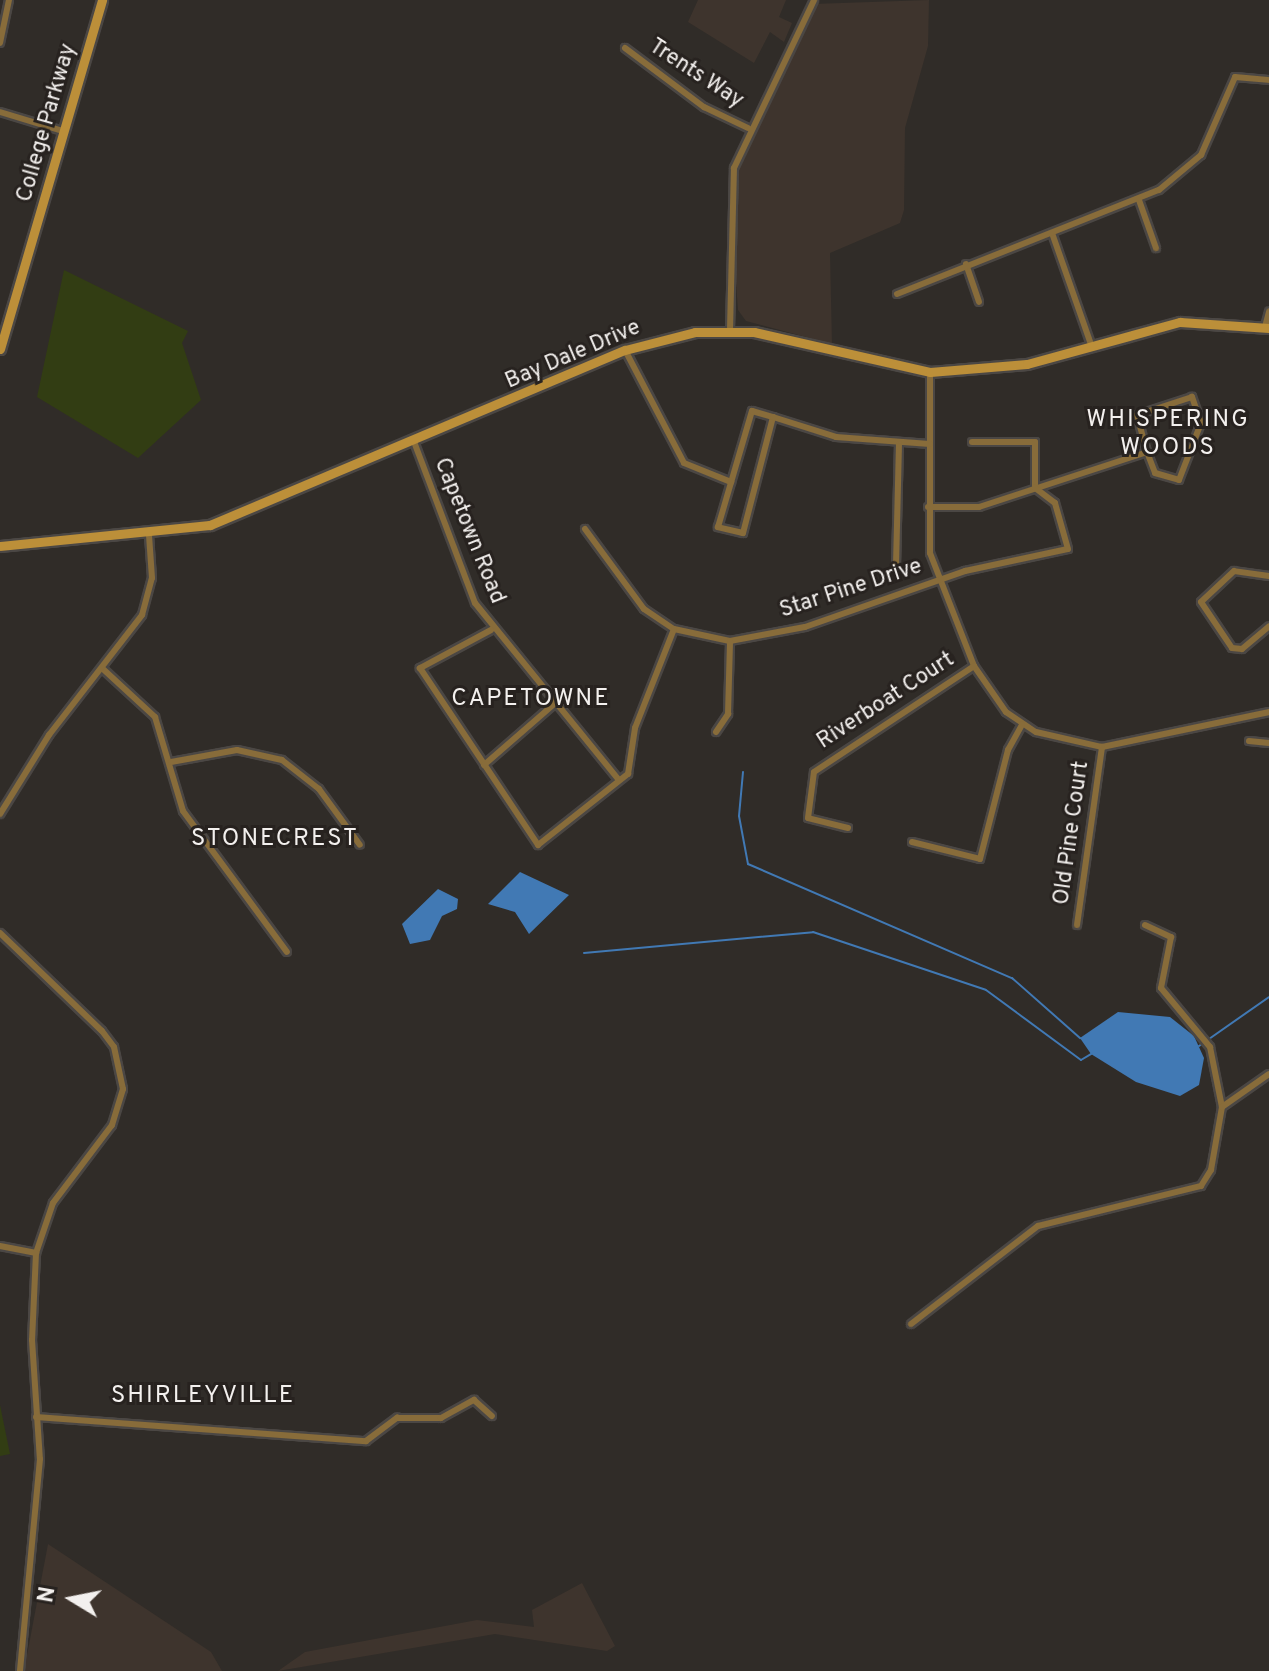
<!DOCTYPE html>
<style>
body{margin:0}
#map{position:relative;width:1269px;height:1671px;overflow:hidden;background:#302c28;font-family:Overpass,sans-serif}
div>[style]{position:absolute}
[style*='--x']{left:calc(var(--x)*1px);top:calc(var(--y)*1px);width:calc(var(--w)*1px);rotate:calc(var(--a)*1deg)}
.built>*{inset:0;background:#3e342d}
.green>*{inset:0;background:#323d13}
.water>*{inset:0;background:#4179b4}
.stream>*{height:2px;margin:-1px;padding:0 1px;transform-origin:1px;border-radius:1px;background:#4179b4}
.roads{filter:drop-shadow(2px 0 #4b4744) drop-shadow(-2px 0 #4b4744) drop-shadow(0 2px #4b4744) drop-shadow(0 -2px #4b4744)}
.street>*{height:6px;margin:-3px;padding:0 3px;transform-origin:3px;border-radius:3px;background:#886c3a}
.secondary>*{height:9px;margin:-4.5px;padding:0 4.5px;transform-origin:4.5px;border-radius:4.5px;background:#bc8f39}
span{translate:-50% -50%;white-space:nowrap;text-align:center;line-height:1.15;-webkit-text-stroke:6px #27221f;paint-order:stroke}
.street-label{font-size:22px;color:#f3f0ee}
.neighbourhood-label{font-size:24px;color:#f3f0ee;letter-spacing:2px}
.north{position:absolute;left:32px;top:1559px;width:80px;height:80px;-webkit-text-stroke:6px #27221f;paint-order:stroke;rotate:280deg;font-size:22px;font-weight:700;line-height:32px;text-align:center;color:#f3f0ee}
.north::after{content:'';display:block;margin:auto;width:28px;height:36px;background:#f3f0ee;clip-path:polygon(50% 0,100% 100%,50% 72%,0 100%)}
</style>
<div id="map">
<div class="built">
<div style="clip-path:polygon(698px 0,786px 0,779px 17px,792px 23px,784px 42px,770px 32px,754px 63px,688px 22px)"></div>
<div style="clip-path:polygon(929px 0,928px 46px,905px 128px,904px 210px,900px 223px,830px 253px,832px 344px,746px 321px,738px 310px,729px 190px,760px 100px,813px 4px)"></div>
<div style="clip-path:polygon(48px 1544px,211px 1652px,222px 1671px,24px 1671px)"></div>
<div style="clip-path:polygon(582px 1583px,615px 1646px,607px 1651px,495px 1634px,278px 1671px,305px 1652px,477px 1620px,534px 1627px,532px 1610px)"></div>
</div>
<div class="green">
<div style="clip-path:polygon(64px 270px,188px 331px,182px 343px,201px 400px,138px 458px,37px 397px)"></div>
<div style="clip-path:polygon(0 1405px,10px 1454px,0 1456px)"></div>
</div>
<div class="water">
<div style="clip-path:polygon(520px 872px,569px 895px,529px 934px,515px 912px,488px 904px)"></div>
<div style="clip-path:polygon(438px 889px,458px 899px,457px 909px,442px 916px,430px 940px,410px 944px,402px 924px)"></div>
<div style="clip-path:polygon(1118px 1012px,1170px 1017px,1194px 1036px,1204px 1058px,1199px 1085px,1180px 1096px,1136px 1082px,1091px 1054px,1080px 1038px)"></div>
</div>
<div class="stream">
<div style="--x:743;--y:772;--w:44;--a:95.2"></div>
<div style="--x:739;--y:816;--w:49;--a:79.4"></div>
<div style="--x:748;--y:864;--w:288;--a:23.4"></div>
<div style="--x:1012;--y:978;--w:91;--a:41.4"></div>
<div style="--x:584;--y:953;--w:230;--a:-5.2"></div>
<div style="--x:813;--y:932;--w:182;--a:18.5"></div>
<div style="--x:986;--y:990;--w:118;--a:36.4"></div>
<div style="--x:1081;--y:1060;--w:12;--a:-31"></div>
<div style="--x:1199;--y:1046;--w:85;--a:-35"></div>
</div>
<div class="roads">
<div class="street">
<div style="--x:0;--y:43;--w:44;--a:-78.2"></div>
<div style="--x:625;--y:48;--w:99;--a:36.8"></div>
<div style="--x:704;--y:107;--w:49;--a:25.5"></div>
<div style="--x:0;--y:112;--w:66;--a:16.8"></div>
<div style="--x:1139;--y:200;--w:51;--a:70.5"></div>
<div style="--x:1052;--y:233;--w:121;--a:70.7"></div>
<div style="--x:966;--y:264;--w:40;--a:71.1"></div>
<div style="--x:897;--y:294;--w:282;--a:-21.7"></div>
<div style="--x:1159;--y:190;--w:55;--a:-39.8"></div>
<div style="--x:1201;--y:155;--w:85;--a:-66.4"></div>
<div style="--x:1235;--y:77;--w:33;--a:5"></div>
<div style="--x:1265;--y:327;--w:16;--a:-75"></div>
<div style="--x:730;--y:330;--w:162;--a:-88.6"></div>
<div style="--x:734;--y:168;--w:186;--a:-64.5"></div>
<div style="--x:625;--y:350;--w:127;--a:62.4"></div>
<div style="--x:684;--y:463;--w:51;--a:22"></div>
<div style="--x:930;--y:372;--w:181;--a:90"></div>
<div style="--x:930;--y:553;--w:121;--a:68.7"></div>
<div style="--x:974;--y:666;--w:56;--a:55.2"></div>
<div style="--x:1006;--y:712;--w:36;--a:34"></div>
<div style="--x:1036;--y:732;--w:68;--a:12.8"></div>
<div style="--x:1102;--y:747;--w:171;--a:-11.8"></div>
<div style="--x:773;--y:417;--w:120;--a:104.5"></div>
<div style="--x:743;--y:533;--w:26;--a:-167"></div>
<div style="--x:718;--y:527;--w:121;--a:-73.7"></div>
<div style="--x:752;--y:411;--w:22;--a:16"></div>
<div style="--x:773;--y:417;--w:66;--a:17.6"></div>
<div style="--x:836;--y:437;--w:94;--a:4.3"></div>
<div style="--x:413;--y:439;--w:175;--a:69.3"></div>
<div style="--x:475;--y:603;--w:228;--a:50.9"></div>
<div style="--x:972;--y:442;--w:63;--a:0"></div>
<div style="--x:1035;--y:442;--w:46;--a:90"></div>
<div style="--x:928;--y:507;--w:51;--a:0"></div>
<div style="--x:979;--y:507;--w:177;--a:-18.1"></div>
<div style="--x:1147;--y:452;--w:22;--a:69"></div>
<div style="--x:1155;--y:473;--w:25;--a:16"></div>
<div style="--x:1179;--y:480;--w:61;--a:-68.9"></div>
<div style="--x:1201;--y:423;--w:28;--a:-109"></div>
<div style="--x:1192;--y:397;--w:58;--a:161.9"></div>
<div style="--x:1137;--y:415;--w:38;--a:75"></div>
<div style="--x:585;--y:529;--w:99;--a:53.6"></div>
<div style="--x:644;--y:609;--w:36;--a:34"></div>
<div style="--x:674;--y:629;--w:57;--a:12.1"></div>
<div style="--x:730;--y:641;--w:76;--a:-10.6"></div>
<div style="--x:805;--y:627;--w:170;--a:-19.3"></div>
<div style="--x:965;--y:571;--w:105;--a:-12.1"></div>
<div style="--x:1068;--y:549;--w:48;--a:-105.8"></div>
<div style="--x:1055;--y:503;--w:25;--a:-143"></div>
<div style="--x:896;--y:566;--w:122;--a:-88.6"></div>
<div style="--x:1269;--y:576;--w:35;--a:-172"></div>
<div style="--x:1234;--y:571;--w:45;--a:136.8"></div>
<div style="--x:1201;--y:602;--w:55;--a:56"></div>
<div style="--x:1232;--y:648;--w:10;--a:6"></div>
<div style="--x:1242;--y:649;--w:35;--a:-40"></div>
<div style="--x:491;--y:630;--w:81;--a:151.8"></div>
<div style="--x:420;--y:668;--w:213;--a:56.3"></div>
<div style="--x:538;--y:845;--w:115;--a:-38.3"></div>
<div style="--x:628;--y:774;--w:47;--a:-81.3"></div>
<div style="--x:635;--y:728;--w:106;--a:-68.5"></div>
<div style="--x:103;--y:669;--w:71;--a:42.7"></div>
<div style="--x:155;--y:717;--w:98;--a:73.4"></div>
<div style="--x:183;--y:811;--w:175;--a:53.6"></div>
<div style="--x:716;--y:732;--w:22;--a:-56"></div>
<div style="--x:728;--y:714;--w:73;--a:-88.4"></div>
<div style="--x:1249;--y:741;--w:20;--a:6"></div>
<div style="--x:171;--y:762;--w:67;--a:-10.3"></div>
<div style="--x:237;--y:750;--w:46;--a:12.5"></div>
<div style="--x:282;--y:760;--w:47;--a:38.1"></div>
<div style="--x:319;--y:789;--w:69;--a:53.8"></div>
<div style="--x:484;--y:765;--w:91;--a:-41"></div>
<div style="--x:0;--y:814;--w:93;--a:-58.2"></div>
<div style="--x:49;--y:735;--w:152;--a:-52.2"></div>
<div style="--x:142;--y:615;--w:38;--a:-75"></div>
<div style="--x:152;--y:578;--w:43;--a:-94"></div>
<div style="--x:848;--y:828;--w:41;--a:-166"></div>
<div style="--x:808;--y:818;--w:46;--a:-82.6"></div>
<div style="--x:814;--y:772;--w:192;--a:-33.5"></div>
<div style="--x:912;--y:842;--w:70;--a:14"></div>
<div style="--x:980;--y:859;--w:113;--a:-75.6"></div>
<div style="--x:1008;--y:750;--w:29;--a:-61"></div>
<div style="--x:1077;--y:925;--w:180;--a:-82"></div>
<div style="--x:1145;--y:925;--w:29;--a:25"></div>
<div style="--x:1171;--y:937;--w:52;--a:101.1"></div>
<div style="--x:1161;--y:988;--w:77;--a:50.3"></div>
<div style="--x:1210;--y:1047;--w:61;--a:78.7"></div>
<div style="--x:0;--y:933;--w:141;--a:43.9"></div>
<div style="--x:102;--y:1031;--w:20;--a:53"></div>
<div style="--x:114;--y:1047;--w:43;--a:77.9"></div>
<div style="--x:123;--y:1089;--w:38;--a:107"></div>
<div style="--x:112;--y:1125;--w:98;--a:127.1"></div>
<div style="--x:53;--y:1203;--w:53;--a:108.8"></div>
<div style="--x:36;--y:1253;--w:87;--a:92.6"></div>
<div style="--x:32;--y:1340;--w:119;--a:86.2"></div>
<div style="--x:40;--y:1459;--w:213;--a:95.4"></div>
<div style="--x:0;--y:1246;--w:37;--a:11"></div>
<div style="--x:911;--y:1324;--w:160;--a:-37.7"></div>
<div style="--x:1038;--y:1226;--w:168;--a:-13.8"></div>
<div style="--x:1201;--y:1186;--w:19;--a:-58"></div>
<div style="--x:1211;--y:1170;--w:64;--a:-80.1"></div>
<div style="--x:1222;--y:1107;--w:57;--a:-35.1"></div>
<div style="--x:36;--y:1417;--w:331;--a:4.2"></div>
<div style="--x:366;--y:1441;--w:39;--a:-37"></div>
<div style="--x:397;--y:1418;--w:44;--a:0"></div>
<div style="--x:441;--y:1418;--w:38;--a:-29"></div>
<div style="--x:474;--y:1400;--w:24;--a:42"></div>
</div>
<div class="secondary">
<div style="--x:0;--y:349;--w:364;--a:-73.7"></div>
<div style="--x:0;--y:546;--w:211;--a:-5.7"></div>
<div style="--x:210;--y:525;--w:450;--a:-22.9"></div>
<div style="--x:625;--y:350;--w:72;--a:-14.4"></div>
<div style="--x:695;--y:332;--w:59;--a:0"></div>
<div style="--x:754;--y:332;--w:180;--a:12.8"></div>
<div style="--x:930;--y:372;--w:97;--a:-4.7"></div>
<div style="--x:1027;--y:364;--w:159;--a:-15.4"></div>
<div style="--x:1180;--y:322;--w:89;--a:3.9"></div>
</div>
</div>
<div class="street-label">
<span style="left:696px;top:74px;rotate:33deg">Trents Way</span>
<span style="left:47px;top:123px;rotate:-74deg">College Parkway</span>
<span style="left:573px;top:355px;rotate:-23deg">Bay Dale Drive</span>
<span style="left:469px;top:531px;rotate:68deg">Capetown Road</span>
<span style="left:851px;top:589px;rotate:-18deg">Star Pine Drive</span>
<span style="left:886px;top:701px;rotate:-33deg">Riverboat Court</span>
<span style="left:1072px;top:833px;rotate:-82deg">Old Pine Court</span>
</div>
<div class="neighbourhood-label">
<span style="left:1168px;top:435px">WHISPERING<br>WOODS</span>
<span style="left:531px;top:700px">CAPETOWNE</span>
<span style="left:275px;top:840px">STONECREST</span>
<span style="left:203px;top:1397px">SHIRLEYVILLE</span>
</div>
<div class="north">N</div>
</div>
